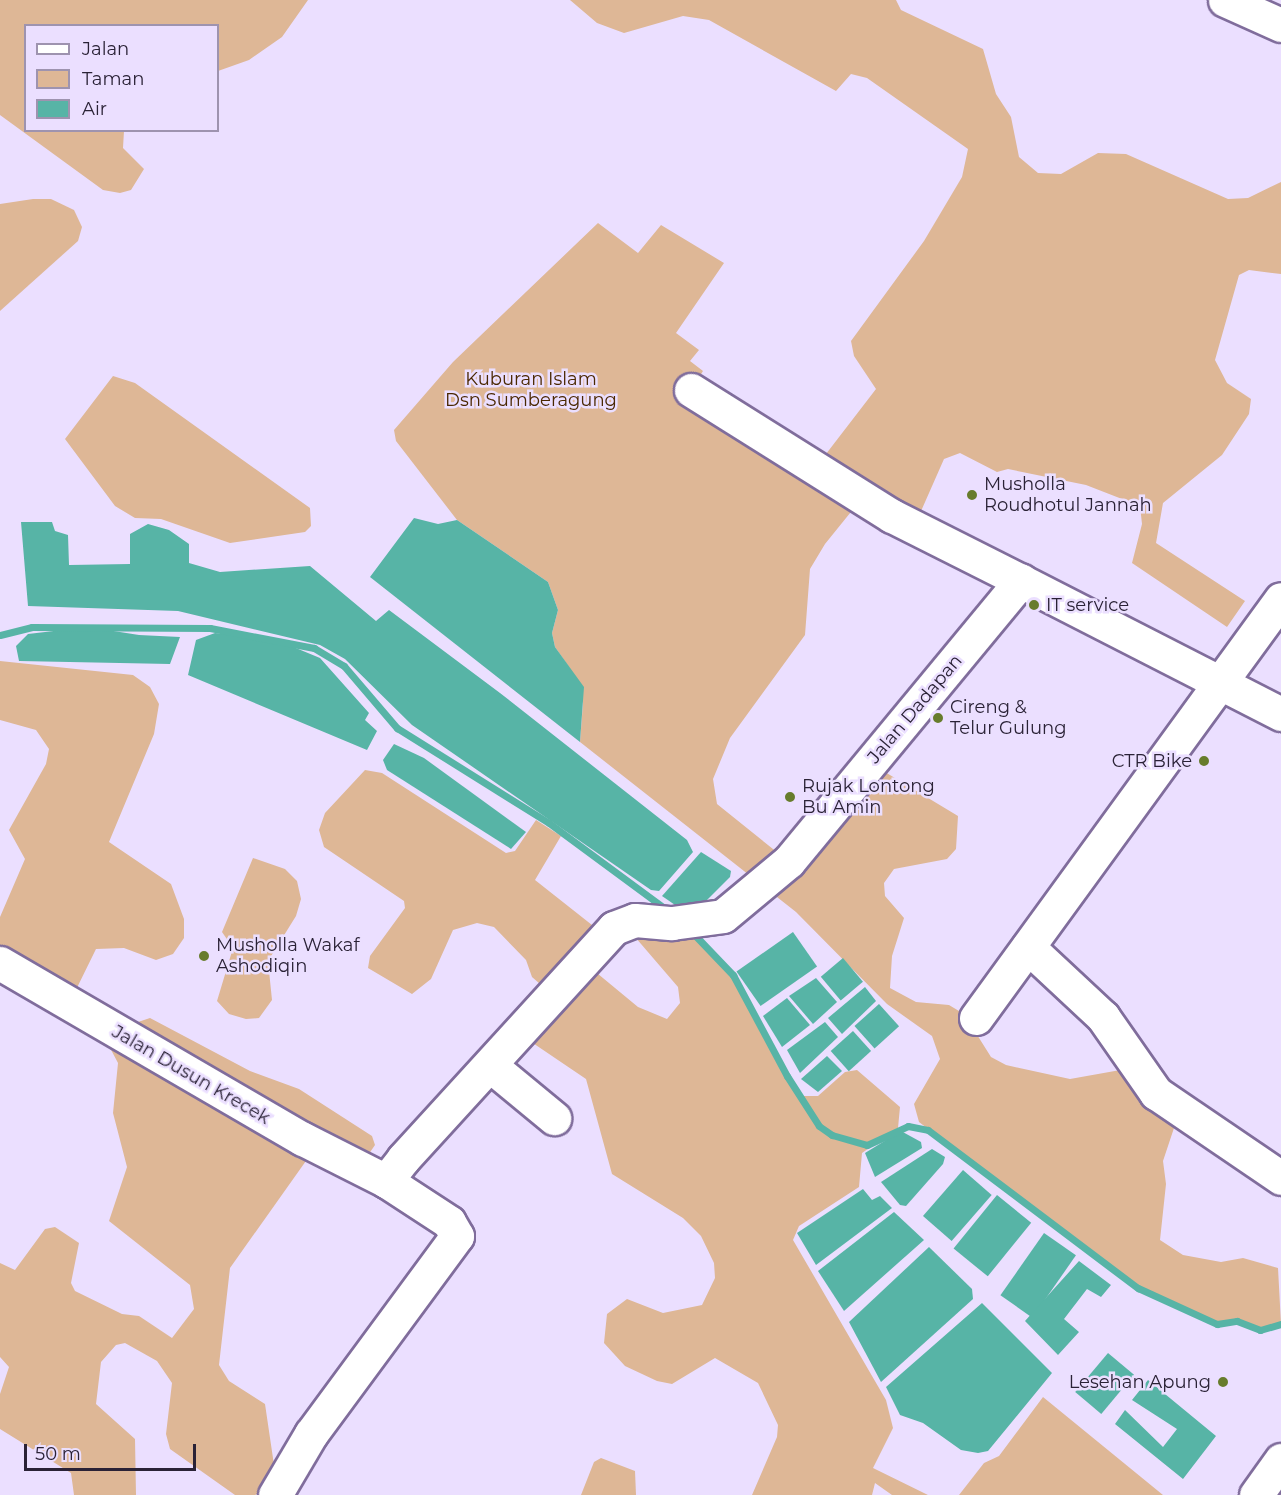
<!DOCTYPE html>
<style>
body{margin:0}
#map{position:relative;width:1281px;height:1495px;overflow:hidden;background:#ebdfff;font-family:Montserrat,sans-serif}
div>[style]{position:absolute}
[style*='--x']{left:calc(var(--x)*1px);top:calc(var(--y)*1px);width:calc(var(--w)*1px);rotate:calc(var(--a)*1deg)}
.green>*{inset:0;background:#deb796}
.water>*{inset:0;background:#57b4a6;transform-origin:0 0}
.stream>*{height:7px;margin:-3.5px;padding:0 3.5px;transform-origin:3.5px;border-radius:3.5px;background:#57b4a6}
.roads{filter:drop-shadow(2px 0 #806d9c) drop-shadow(-2px 0 #806d9c) drop-shadow(0 2px #806d9c) drop-shadow(0 -2px #806d9c)}
.minor>*{height:33px;margin:-16.5px;padding:0 16.5px;transform-origin:16.5px;border-radius:16.5px;background:#fff}
.dots>*{width:16px;height:16px;translate:-50% -50%;box-sizing:border-box;border:3px solid #ebdfff;border-radius:50%}
span{translate:-50% -50%;white-space:nowrap;text-align:center;line-height:1.15;-webkit-text-stroke:5px #ebdfff;paint-order:stroke}
.park-label{font-size:18px;color:#4a2700}
.poi-label{font-size:18px;color:#2a2236}
.left{translate:0 -50%;text-align:left}
.right{translate:-100% -50%;text-align:right}
.street-label{font-size:18px;color:#2a2236}
.legend{position:absolute;left:24px;top:24px;width:195px;height:108px;box-sizing:border-box;background:#ebdfff;border:2px solid #9e93af;margin:0;padding:8px 10px;list-style:none;font-size:18px;color:#2a2236}
.legend li{display:flex;align-items:center;gap:12px;height:30px}
.legend b{width:30px;border:2px solid #9e93af}
.scale{position:absolute;left:24px;top:1444px;width:172px;height:27px;box-sizing:border-box;border:3px solid #2a2236;border-top:0;padding-left:8px;font-size:18px;line-height:21px;white-space:nowrap;color:#2a2236;-webkit-text-stroke:4px #ebdfff;paint-order:stroke}
</style>
<div id="map">
<div class="green">
<div style="clip-path:polygon(0 0,308px 0,282px 37px,249px 60px,218px 71px,218px 26px,26px 26px,26px 130px,124px 131px,123px 148px,144px 169px,131px 190px,120px 193px,103px 190px,0 115px)"></div>
<div style="clip-path:polygon(570px 0,896px 0,901px 10px,983px 49px,996px 94px,1011px 117px,1019px 157px,1038px 173px,1061px 174px,1098px 153px,1126px 154px,1228px 199px,1248px 198px,1281px 182px,1281px 274px,1249px 270px,1239px 275px,1215px 360px,1227px 383px,1251px 399px,1249px 414px,1222px 455px,1163px 503px,1156px 543px,1245px 601px,1227px 627px,1132px 563px,1142px 524px,1140px 506px,1086px 485px,1008px 469px,997px 472px,960px 453px,944px 459px,918px 518px,863px 497px,825px 544px,810px 569px,805px 635px,730px 738px,713px 779px,717px 804px,788px 861px,870px 763px,958px 816px,956px 849px,947px 859px,894px 869px,884px 883px,885px 896px,904px 918px,892px 956px,890px 988px,916px 1002px,949px 1005px,964px 1014px,991px 1057px,1006px 1065px,1070px 1079px,1126px 1069px,1175px 1125px,1163px 1161px,1166px 1184px,1160px 1240px,1183px 1255px,1221px 1262px,1243px 1258px,1278px 1268px,1281px 1324px,1260px 1330px,1237px 1321px,1217px 1324px,1138px 1288px,919px 1122px,914px 1104px,940px 1059px,932px 1036px,887px 1004px,796px 912px,580px 742px,583px 703px,569px 667px,555px 647px,552px 633px,558px 610px,548px 582px,457px 520px,396px 441px,394px 430px,453px 362px,598px 223px,638px 253px,661px 225px,724px 263px,676px 333px,699px 350px,690px 361px,703px 371px,691px 390px,816px 467px,876px 389px,854px 356px,851px 341px,924px 241px,962px 177px,968px 149px,867px 78px,851px 74px,836px 91px,709px 20px,683px 16px,624px 33px,597px 23px)"></div>
<div style="clip-path:polygon(33px 199px,51px 199px,74px 210px,82px 227px,78px 241px,0 311px,0 204px)"></div>
<div style="clip-path:polygon(113px 376px,135px 383px,310px 508px,311px 526px,305px 532px,230px 543px,161px 519px,135px 518px,115px 506px,65px 439px)"></div>
<div style="clip-path:polygon(0 661px,133px 675px,150px 687px,159px 704px,154px 734px,109px 842px,171px 884px,184px 919px,184px 938px,173px 954px,156px 960px,124px 948px,96px 949px,69px 1004px,0 963px,0 917px,25px 859px,9px 830px,46px 764px,49px 749px,36px 730px,0 720px)"></div>
<div style="clip-path:polygon(365px 770px,382px 773px,506px 853px,515px 851px,536px 820px,561px 836px,535px 880px,592px 925px,586px 964px,638px 1007px,667px 1019px,680px 1003px,678px 987px,623px 923px,688px 929px,733px 975px,800px 1096px,818px 1096px,845px 1072px,857px 1070px,900px 1107px,898px 1128px,862px 1153px,859px 1187px,799px 1226px,793px 1240px,886px 1400px,893px 1428px,873px 1468px,928px 1495px,892px 1495px,875px 1483px,872px 1495px,752px 1495px,777px 1437px,778px 1425px,758px 1383px,715px 1358px,672px 1384px,657px 1381px,625px 1366px,604px 1343px,607px 1314px,627px 1299px,663px 1313px,702px 1305px,715px 1278px,714px 1263px,701px 1236px,683px 1218px,612px 1174px,586px 1079px,521px 1035px,555px 997px,532px 977px,526px 960px,494px 927px,477px 923px,453px 930px,431px 979px,412px 994px,368px 968px,370px 956px,405px 908px,404px 901px,324px 847px,319px 830px,325px 813px)"></div>
<div style="clip-path:polygon(253px 858px,285px 869px,297px 881px,301px 899px,296px 916px,268px 961px,272px 1000px,259px 1018px,246px 1019px,229px 1014px,217px 1001px,233px 948px,222px 932px)"></div>
<div style="clip-path:polygon(150px 1018px,250px 1071px,299px 1089px,372px 1136px,375px 1145px,364px 1161px,313px 1151px,230px 1268px,219px 1365px,229px 1381px,265px 1404px,274px 1465px,265px 1491px,255px 1495px,235px 1495px,170px 1449px,166px 1434px,172px 1383px,157px 1361px,125px 1343px,116px 1345px,101px 1362px,96px 1404px,135px 1439px,136px 1495px,74px 1495px,71px 1473px,0 1429px,0 1394px,9px 1367px,0 1357px,0 1263px,15px 1270px,45px 1229px,55px 1227px,79px 1243px,71px 1283px,75px 1291px,122px 1314px,139px 1316px,172px 1338px,194px 1309px,190px 1285px,109px 1221px,127px 1167px,113px 1113px,118px 1063px,108px 1044px,129px 1025px)"></div>
<div style="clip-path:polygon(1043px 1397px,1163px 1495px,959px 1495px,984px 1463px,999px 1456px)"></div>
<div style="clip-path:polygon(601px 1458px,635px 1471px,636px 1495px,581px 1495px,594px 1462px)"></div>
</div>
<div class="water">
<div style="clip-path:polygon(414px 518px,438px 524px,457px 520px,548px 582px,558px 610px,552px 633px,555px 647px,584px 687px,580px 742px,370px 577px)"></div>
<div style="clip-path:polygon(21px 522px,52px 522px,55px 531px,68px 535px,69px 565px,130px 564px,130px 534px,148px 524px,169px 530px,189px 544px,189px 563px,220px 572px,310px 566px,376px 621px,389px 610px,500px 693px,687px 840px,693px 852px,659px 891px,651px 890px,412px 725px,345px 659px,320px 645px,178px 611px,28px 606px)"></div>
<div style="clip-path:polygon(88px 627px,139px 635px,180px 637px,170px 664px,19px 661px,16px 646px,28px 634px)"></div>
<div style="clip-path:polygon(215px 633px,274px 639px,320px 658px,369px 713px,365px 720px,377px 731px,367px 750px,188px 675px,196px 640px)"></div>
<div style="clip-path:polygon(394px 744px,424px 758px,526px 832px,511px 849px,387px 770px,383px 760px)"></div>
<div style="clip-path:polygon(701px 852px,731px 871px,730px 877px,691px 916px,662px 896px)"></div>
<div style="left:793px;top:932px;width:42px;height:69px;rotate:55deg"></div>
<div style="left:843px;top:958px;width:31px;height:29px;rotate:50deg"></div>
<div style="clip-path:polygon(816px 978px,837px 1002px,813px 1024px,789px 996px)"></div>
<div style="clip-path:polygon(865px 987px,876px 1001px,842px 1034px,828px 1018px)"></div>
<div style="clip-path:polygon(787px 998px,810px 1025px,782px 1047px,763px 1016px)"></div>
<div style="left:879px;top:1004px;width:30px;height:33px;rotate:48deg"></div>
<div style="clip-path:polygon(825px 1022px,838px 1037px,800px 1073px,787px 1050px)"></div>
<div style="left:853px;top:1031px;width:27px;height:30px;rotate:48deg"></div>
<div style="clip-path:polygon(827px 1056px,842px 1071px,818px 1092px,801px 1079px)"></div>
<div style="clip-path:polygon(901px 1131px,921px 1142px,922px 1148px,875px 1177px,865px 1153px)"></div>
<div style="clip-path:polygon(932px 1149px,945px 1157px,943px 1164px,906px 1206px,900px 1205px,881px 1182px)"></div>
<div style="left:963px;top:1170px;width:38px;height:61px;rotate:41deg"></div>
<div style="clip-path:polygon(863px 1189px,872px 1200px,880px 1196px,892px 1208px,816px 1265px,797px 1233px)"></div>
<div style="left:997px;top:1195px;width:44px;height:69px;rotate:39deg"></div>
<div style="clip-path:polygon(894px 1212px,924px 1240px,844px 1311px,818px 1271px)"></div>
<div style="left:1044px;top:1233px;width:39px;height:76px;rotate:35deg"></div>
<div style="clip-path:polygon(929px 1247px,972px 1289px,973px 1299px,881px 1382px,849px 1322px)"></div>
<div style="clip-path:polygon(1079px 1261px,1111px 1285px,1101px 1297px,1087px 1289px,1064px 1319px,1079px 1332px,1058px 1355px,1025px 1321px)"></div>
<div style="clip-path:polygon(982px 1303px,1052px 1373px,988px 1451px,978px 1453px,961px 1450px,923px 1423px,900px 1415px,886px 1387px)"></div>
<div style="left:1108px;top:1353px;width:34px;height:51px;rotate:40deg"></div>
<div style="clip-path:polygon(1148px 1380px,1216px 1436px,1183px 1479px,1115px 1424px,1125px 1410px,1163px 1447px,1177px 1429px,1132px 1400px)"></div>
</div>
<div class="stream">
<div style="--x:0;--y:635;--w:33;--a:-14"></div>
<div style="--x:32;--y:627;--w:178;--a:0.3"></div>
<div style="--x:210;--y:628;--w:106;--a:10.9"></div>
<div style="--x:314;--y:648;--w:35;--a:31"></div>
<div style="--x:344;--y:666;--w:82;--a:49.5"></div>
<div style="--x:397;--y:728;--w:179;--a:32"></div>
<div style="--x:549;--y:823;--w:147;--a:36.4"></div>
<div style="--x:689;--y:929;--w:64;--a:46.3"></div>
<div style="--x:733;--y:975;--w:115;--a:61.9"></div>
<div style="--x:787;--y:1076;--w:59;--a:57.4"></div>
<div style="--x:819;--y:1126;--w:16;--a:35"></div>
<div style="--x:832;--y:1135;--w:36;--a:16"></div>
<div style="--x:867;--y:1145;--w:45;--a:-24.9"></div>
<div style="--x:908;--y:1126;--w:20;--a:11"></div>
<div style="--x:928;--y:1130;--w:263;--a:37"></div>
<div style="--x:1138;--y:1288;--w:87;--a:24.5"></div>
<div style="--x:1217;--y:1324;--w:20;--a:-9"></div>
<div style="--x:1237;--y:1321;--w:25;--a:21"></div>
<div style="--x:1260;--y:1330;--w:22;--a:-16"></div>
</div>
<div class="roads">
<div class="minor">
<div style="--x:1225;--y:0;--w:61;--a:24.1"></div>
<div style="--x:691;--y:390;--w:237;--a:32.1"></div>
<div style="--x:892;--y:516;--w:144;--a:26.7"></div>
<div style="--x:1028;--y:947;--w:103;--a:43"></div>
<div style="--x:1103;--y:1017;--w:93;--a:55.1"></div>
<div style="--x:1156;--y:1093;--w:151;--a:34.2"></div>
<div style="--x:0;--y:963;--w:350;--a:30.2"></div>
<div style="--x:303;--y:1139;--w:93;--a:26.8"></div>
<div style="--x:976;--y:1018;--w:518;--a:-53.95"></div>
<div style="--x:491;--y:1066;--w:82;--a:39.5"></div>
<div style="--x:275;--y:1495;--w:71;--a:-59.5"></div>
<div style="--x:311;--y:1434;--w:246;--a:-53.6"></div>
<div style="--x:457;--y:1236;--w:16;--a:-120"></div>
<div style="--x:449;--y:1222;--w:75;--a:-146.9"></div>
<div style="--x:386;--y:1181;--w:28;--a:-52"></div>
<div style="--x:403;--y:1159;--w:313;--a:-47.6"></div>
<div style="--x:614;--y:928;--w:22;--a:-21"></div>
<div style="--x:635;--y:920;--w:37;--a:5"></div>
<div style="--x:672;--y:923;--w:51;--a:-7.8"></div>
<div style="--x:723;--y:916;--w:86;--a:-39.8"></div>
<div style="--x:789;--y:861;--w:364;--a:-50.4"></div>
<div style="--x:1021;--y:581;--w:292;--a:27.1"></div>
<div style="--x:1256;--y:1495;--w:43;--a:-54.5"></div>
</div>
</div>
<div class="dots">
<div style="left:972px;top:495px;background:#677c2c"></div>
<div style="left:1034px;top:605px;background:#677c2c"></div>
<div style="left:938px;top:718px;background:#677c2c"></div>
<div style="left:1204px;top:761px;background:#677c2c"></div>
<div style="left:790px;top:797px;background:#677c2c"></div>
<div style="left:204px;top:956px;background:#677c2c"></div>
<div style="left:1223px;top:1382px;background:#677c2c"></div>
</div>
<div class="park-label">
<span style="left:531px;top:390px">Kuburan Islam<br>Dsn Sumberagung</span>
</div>
<div class="poi-label">
<span class="left" style="left:984px;top:495px">Musholla<br>Roudhotul Jannah</span>
<span class="left" style="left:1046px;top:605px">IT service</span>
<span class="left" style="left:950px;top:718px">Cireng &amp;<br>Telur Gulung</span>
<span class="right" style="left:1192px;top:761px">CTR Bike</span>
<span class="left" style="left:802px;top:797px">Rujak Lontong<br>Bu Amin</span>
<span class="left" style="left:216px;top:956px">Musholla Wakaf<br>Ashodiqin</span>
<span class="right" style="left:1211px;top:1382px">Lesehan Apung</span>
</div>
<div class="street-label">
<span style="left:915px;top:709px;rotate:-50deg">Jalan Dadapan</span>
<span style="left:191px;top:1075px;rotate:30deg">Jalan Dusun Krecek</span>
</div>
<ul class="legend">
<li><b style="height:8px;background:#fff"></b>Jalan</li>
<li><b style="height:16px;background:#deb796"></b>Taman</li>
<li><b style="height:16px;background:#57b4a6"></b>Air</li>
</ul>
<div class="scale">50 m</div>
</div>
